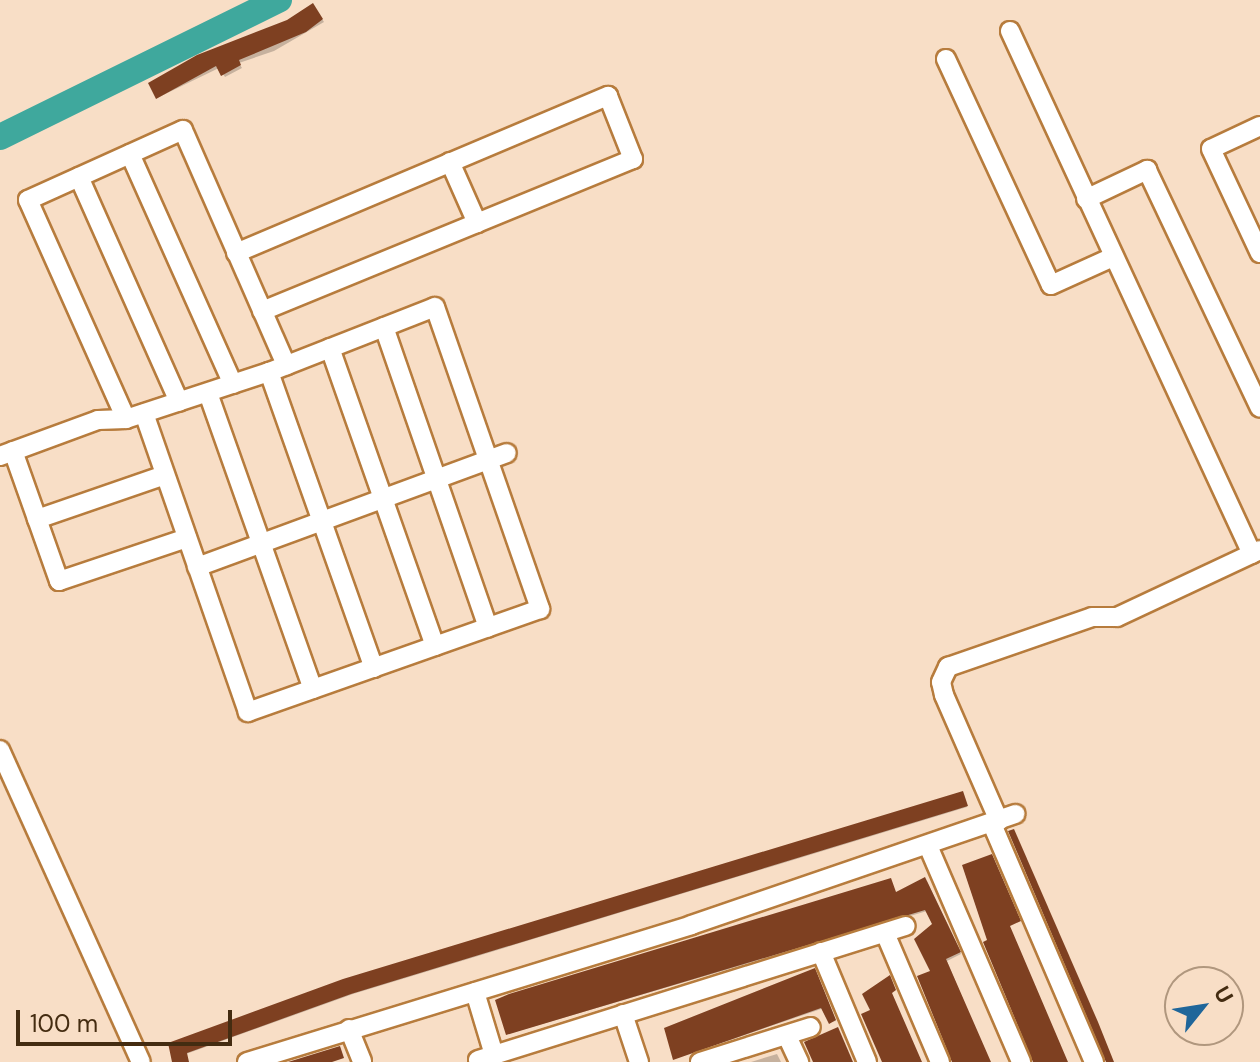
<!DOCTYPE html>
<style>
body{margin:0}
#map{position:relative;width:1260px;height:1062px;overflow:hidden;background:#f8dec6;font-family:"DM Sans",sans-serif}
div>[style]{position:absolute}
[style*='--x']{left:calc(var(--x)*1px);top:calc(var(--y)*1px);width:calc(var(--w)*1px);rotate:calc(var(--a)*1deg)}
.shadow>*{inset:0;background:#0003}
.river>*{height:26px;margin:-13px;padding:0 13px;transform-origin:13px;border-radius:13px;background:#3fa89d}
.building>*{inset:0;background:#7e4021}
.roads{filter:drop-shadow(2px 0 #b77c3d) drop-shadow(-2px 0 #b77c3d) drop-shadow(0 2px #b77c3d) drop-shadow(0 -2px #b77c3d)}
.minor>*{height:18px;margin:-9px;padding:0 9px;transform-origin:9px;border-radius:9px;background:#fff}
span{translate:-50% -50%;white-space:nowrap;text-align:center;line-height:1.15;-webkit-text-stroke:8px #f8dec6;paint-order:stroke}
.north{position:absolute;left:1164px;top:966px;width:80px;height:80px;box-sizing:border-box;background:#f8dec6;border:2px solid #b0977e;border-radius:50%;rotate:60deg;font-size:22px;font-weight:700;line-height:32px;text-align:center;color:#442c11}
.north::after{content:'';display:block;margin:auto;width:28px;height:36px;background:#1f669a;clip-path:polygon(50% 0,100% 100%,50% 72%,0 100%)}
.scale{position:absolute;left:16px;top:1010px;width:216px;height:36px;box-sizing:border-box;border:4px solid #442c11;border-top:0;padding-left:10px;font-size:24px;line-height:28px;white-space:nowrap;color:#442c11;-webkit-text-stroke:6px #f8dec6;paint-order:stroke}
</style>
<div id="map">
<div class="shadow">
<div style="clip-path:polygon(315px 8px,324px 22px,274px 51px,239px 63px,242px 68px,225px 77px,219px 68px,157px 98px)"></div>
<div style="clip-path:polygon(963px 794px,967px 807px,353px 994px,186px 1054px,188px 1062px,174px 1062px,170px 1044px)"></div>
<div style="clip-path:polygon(891px 880px,896px 894px,927px 881px,961px 954px,947px 961px,989px 1062px,954px 1062px,933px 972px,934px 925px,927px 911px,508px 1034px)"></div>
<div style="clip-path:polygon(816px 972px,836px 1021px,831px 1022px,824px 1008px,674px 1059px)"></div>
<div style="clip-path:polygon(777px 1054px,781px 1062px,751px 1062px)"></div>
</div>
<div class="river">
<div style="--x:0;--y:137;--w:311;--a:-26.2"></div>
</div>
<div class="building">
<div style="clip-path:polygon(313px 3px,323px 19px,306px 32px,239px 60px,241px 65px,221px 76px,216px 66px,156px 99px,148px 83px,197px 55px,287px 20px)"></div>
<div style="clip-path:polygon(963px 791px,968px 806px,351px 994px,187px 1053px,189px 1062px,172px 1062px,168px 1043px,343px 979px)"></div>
<div style="clip-path:polygon(1014px 829px,1098px 1022px,1114px 1062px,1106px 1062px,1008px 831px)"></div>
<div style="clip-path:polygon(992px 854px,1021px 921px,1010px 926px,1068px 1062px,1033px 1062px,983px 942px,987px 940px,962px 865px)"></div>
<div style="clip-path:polygon(925px 877px,961px 952px,946px 959px,991px 1062px,952px 1062px,917px 976px,930px 971px,914px 939px,932px 924px,925px 910px,506px 1035px,495px 1000px,509px 994px,891px 878px,896px 892px)"></div>
<div style="clip-path:polygon(815px 968px,836px 1020px,829px 1024px,821px 1008px,673px 1060px,664px 1028px)"></div>
<div style="clip-path:polygon(890px 975px,896px 990px,892px 993px,922px 1062px,882px 1062px,861px 1014px,870px 1010px,862px 994px)"></div>
<div style="clip-path:polygon(838px 1027px,853px 1062px,813px 1062px,804px 1042px)"></div>
<div style="clip-path:polygon(340px 1046px,344px 1058px,332px 1062px,288px 1062px)"></div>
</div>
<div class="roads">
<div class="minor">
<div style="--x:1010;--y:31;--w:576;--a:65.17"></div>
<div style="--x:946;--y:59;--w:249;--a:65.1"></div>
<div style="--x:1051;--y:285;--w:68;--a:-24.3"></div>
<div style="--x:1260;--y:126;--w:54;--a:154.9"></div>
<div style="--x:1211;--y:149;--w:115;--a:64.8"></div>
<div style="--x:130;--y:154;--w:252;--a:65.9"></div>
<div style="--x:450;--y:162;--w:67;--a:66.1"></div>
<div style="--x:79;--y:177;--w:246;--a:66"></div>
<div style="--x:1086;--y:199;--w:68;--a:-25.4"></div>
<div style="--x:1147;--y:170;--w:263;--a:64.6"></div>
<div style="--x:236;--y:253;--w:404;--a:-22.9"></div>
<div style="--x:608;--y:96;--w:68;--a:68.4"></div>
<div style="--x:633;--y:159;--w:401;--a:157.7"></div>
<div style="--x:384;--y:327;--w:318;--a:70.9"></div>
<div style="--x:330;--y:348;--w:316;--a:70.6"></div>
<div style="--x:269;--y:372;--w:314;--a:70.5"></div>
<div style="--x:208;--y:393;--w:314;--a:70.5"></div>
<div style="--x:126;--y:419;--w:240;--a:-114.1"></div>
<div style="--x:28;--y:200;--w:170;--a:-24.3"></div>
<div style="--x:183;--y:130;--w:257;--a:66.3"></div>
<div style="--x:13;--y:451;--w:138;--a:70.5"></div>
<div style="--x:59;--y:581;--w:135;--a:-18.6"></div>
<div style="--x:0;--y:456;--w:104;--a:-20.2"></div>
<div style="--x:98;--y:420;--w:28;--a:-2"></div>
<div style="--x:126;--y:419;--w:151;--a:-18.2"></div>
<div style="--x:269;--y:372;--w:178;--a:-21.4"></div>
<div style="--x:435;--y:307;--w:320;--a:70.8"></div>
<div style="--x:540;--y:609;--w:310;--a:160.6"></div>
<div style="--x:248;--y:712;--w:316;--a:-109.2"></div>
<div style="--x:37;--y:519;--w:135;--a:-19"></div>
<div style="--x:197;--y:567;--w:330;--a:-20.2"></div>
<div style="--x:0;--y:750;--w:342;--a:65.7"></div>
<div style="--x:999;--y:821;--w:137;--a:-113.6"></div>
<div style="--x:944;--y:695;--w:13;--a:-103"></div>
<div style="--x:941;--y:682;--w:17;--a:-65"></div>
<div style="--x:948;--y:667;--w:152;--a:-19.1"></div>
<div style="--x:1092;--y:617;--w:25;--a:0"></div>
<div style="--x:1117;--y:617;--w:158;--a:-25.1"></div>
<div style="--x:992;--y:824;--w:259;--a:66.8"></div>
<div style="--x:929;--y:848;--w:233;--a:66.7"></div>
<div style="--x:885;--y:933;--w:140;--a:66.9"></div>
<div style="--x:821;--y:952;--w:119;--a:67.3"></div>
<div style="--x:475;--y:992;--w:66;--a:73.2"></div>
<div style="--x:623;--y:1014;--w:51;--a:71.6"></div>
<div style="--x:349;--y:1029;--w:35;--a:68"></div>
<div style="--x:787;--y:1036;--w:29;--a:65"></div>
<div style="--x:478;--y:1060;--w:448;--a:-17.4"></div>
<div style="--x:247;--y:1062;--w:465;--a:-17.1"></div>
<div style="--x:691;--y:925;--w:343;--a:-18.9"></div>
<div style="--x:700;--y:1062;--w:116;--a:-17.5"></div>
</div>
</div>
<div class="north">U</div>
<div class="scale">100 m</div>
</div>
